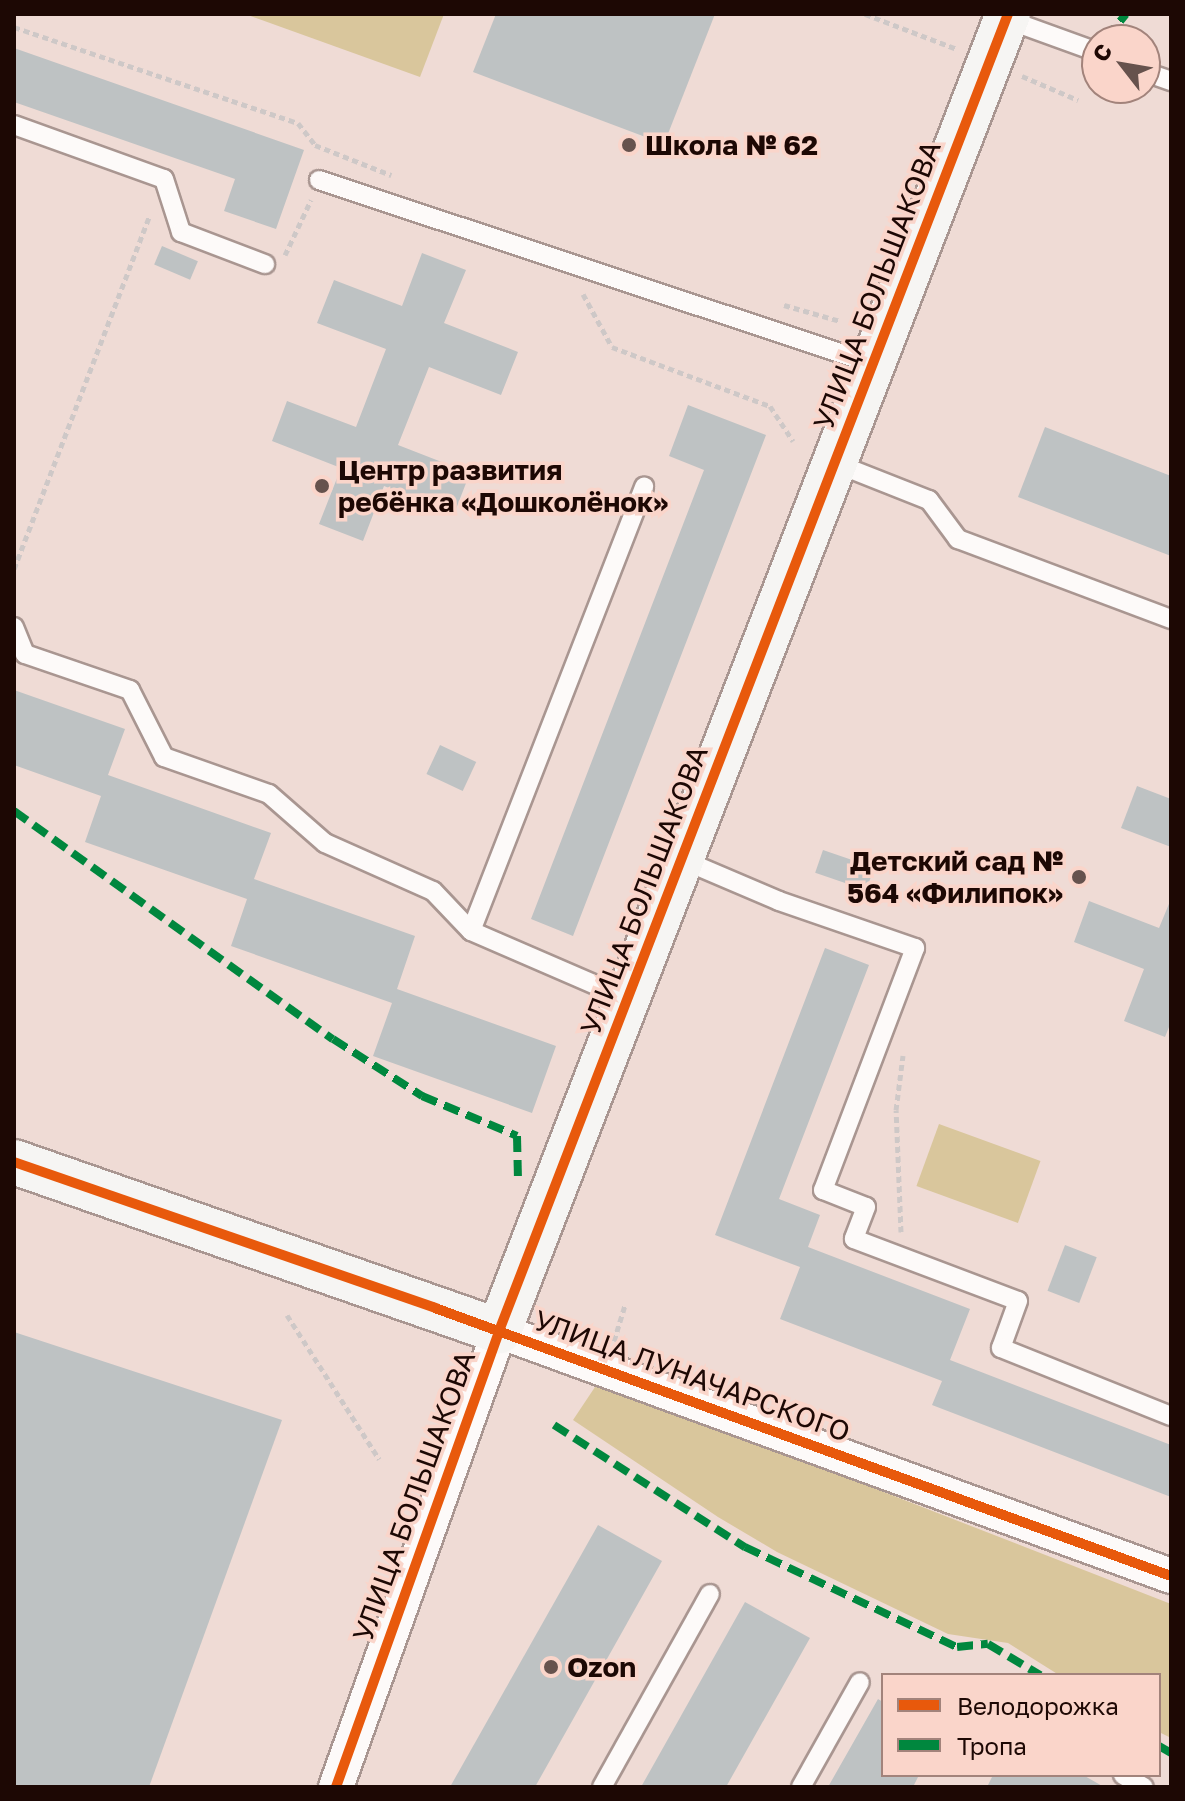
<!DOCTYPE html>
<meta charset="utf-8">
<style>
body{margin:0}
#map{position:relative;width:1185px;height:1801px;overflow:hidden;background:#efdbd5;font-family:"Golos Text",sans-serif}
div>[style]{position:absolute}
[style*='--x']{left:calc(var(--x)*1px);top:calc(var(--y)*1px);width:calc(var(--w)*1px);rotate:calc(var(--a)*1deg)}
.green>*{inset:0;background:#d9c69c;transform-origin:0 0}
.building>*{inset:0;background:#bec2c3;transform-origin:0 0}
.path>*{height:5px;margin-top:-2.5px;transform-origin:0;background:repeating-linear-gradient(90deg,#cec8c7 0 6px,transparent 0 10px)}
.roads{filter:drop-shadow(2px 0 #a99691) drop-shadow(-2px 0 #a99691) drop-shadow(0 2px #a99691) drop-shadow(0 -2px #a99691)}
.lane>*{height:18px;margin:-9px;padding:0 9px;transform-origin:9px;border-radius:9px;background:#fdfaf9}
.street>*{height:34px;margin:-17px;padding:0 17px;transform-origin:17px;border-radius:17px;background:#fdfaf9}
.secondary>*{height:44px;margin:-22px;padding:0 22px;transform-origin:22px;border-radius:22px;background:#f6f5f3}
.quiet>*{height:8px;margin-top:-4px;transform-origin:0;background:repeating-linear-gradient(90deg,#00873e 0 16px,transparent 0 24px)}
.cycleway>*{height:10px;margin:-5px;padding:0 5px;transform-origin:5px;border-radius:5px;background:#e8590c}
.dots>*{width:22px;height:22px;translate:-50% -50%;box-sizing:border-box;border:4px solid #fad5ca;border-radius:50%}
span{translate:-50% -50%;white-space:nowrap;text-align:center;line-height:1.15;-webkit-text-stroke:7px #fad5ca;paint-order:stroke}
.poi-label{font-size:28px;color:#1d0804;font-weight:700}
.left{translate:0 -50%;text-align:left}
.right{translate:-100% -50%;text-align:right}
.street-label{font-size:28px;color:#1d0804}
.frame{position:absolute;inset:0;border:16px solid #1d0804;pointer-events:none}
.legend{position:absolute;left:881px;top:1673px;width:280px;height:104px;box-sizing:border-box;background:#fad5ca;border:2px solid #a2837b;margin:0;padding:10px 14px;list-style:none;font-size:24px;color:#1d0804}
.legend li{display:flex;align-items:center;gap:16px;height:40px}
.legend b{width:40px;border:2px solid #a2837b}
.north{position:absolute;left:1081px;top:24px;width:80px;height:80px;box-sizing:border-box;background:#fad5ca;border:2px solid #a2837b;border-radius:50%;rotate:301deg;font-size:22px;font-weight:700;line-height:32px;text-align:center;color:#1d0804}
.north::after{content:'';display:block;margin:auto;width:28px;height:36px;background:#66524d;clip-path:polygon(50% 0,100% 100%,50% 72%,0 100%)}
</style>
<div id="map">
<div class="green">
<div style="clip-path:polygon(245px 14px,444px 14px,420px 77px)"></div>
<div style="left:939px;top:1124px;width:108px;height:66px;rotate:20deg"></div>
<div style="clip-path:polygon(599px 1381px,1171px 1604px,1171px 1738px,1159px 1732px,1159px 1675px,1059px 1675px,1008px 1643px,948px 1634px,777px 1552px,718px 1517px,573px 1420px)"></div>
</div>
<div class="building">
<div style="clip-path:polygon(496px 14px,715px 14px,664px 144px,473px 72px)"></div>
<div style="clip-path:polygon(14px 48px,304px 150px,276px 229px,224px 211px,235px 179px,14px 102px)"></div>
<div style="left:162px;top:246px;width:39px;height:20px;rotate:23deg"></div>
<div style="clip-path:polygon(422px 253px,466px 270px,444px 323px,518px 352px,501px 395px,429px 367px,398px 445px,470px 473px,454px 514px,384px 486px,363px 541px,319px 524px,341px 468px,272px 441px,287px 401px,356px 427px,386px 349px,317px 323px,334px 280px,402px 306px)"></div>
<div style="clip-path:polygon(688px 405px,766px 435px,573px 936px,531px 919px,704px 470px,669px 456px)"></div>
<div style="clip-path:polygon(1045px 427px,1171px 476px,1171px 556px,1018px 497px)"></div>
<div style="clip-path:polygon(14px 690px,125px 729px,108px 775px,271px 833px,254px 879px,415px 936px,397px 989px,556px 1046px,532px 1113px,373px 1056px,392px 1003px,231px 946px,247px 899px,85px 842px,101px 796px,14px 765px)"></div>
<div style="left:440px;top:745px;width:40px;height:32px;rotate:25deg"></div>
<div style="clip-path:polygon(1137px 786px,1171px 799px,1171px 847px,1121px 828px)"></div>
<div style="left:823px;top:850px;width:54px;height:24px;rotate:19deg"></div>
<div style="clip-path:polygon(1171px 899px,1171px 1022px,1165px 1037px,1124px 1021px,1144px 969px,1074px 942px,1089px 901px,1159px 928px)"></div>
<div style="clip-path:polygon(825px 948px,869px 965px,779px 1199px,820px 1215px,808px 1247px,970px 1309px,950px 1360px,1171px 1445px,1171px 1497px,932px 1405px,942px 1381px,780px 1319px,800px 1267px,715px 1235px)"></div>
<div style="left:1065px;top:1245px;width:34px;height:49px;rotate:21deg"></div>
<div style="clip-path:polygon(14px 1332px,282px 1420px,149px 1787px,14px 1787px)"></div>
<div style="clip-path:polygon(598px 1525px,662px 1561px,535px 1787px,450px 1787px)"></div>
<div style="clip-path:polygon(745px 1602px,810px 1638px,726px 1787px,641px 1787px)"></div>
<div style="clip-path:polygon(878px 1699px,883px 1702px,883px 1775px,919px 1775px,913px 1787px,828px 1787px)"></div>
<div style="clip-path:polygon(993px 1775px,1083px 1775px,1104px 1787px,987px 1787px)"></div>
</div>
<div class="path">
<div style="--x:865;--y:14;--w:98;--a:20.8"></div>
<div style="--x:14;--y:27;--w:300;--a:18.7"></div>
<div style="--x:298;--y:123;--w:28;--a:52"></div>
<div style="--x:315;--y:145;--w:82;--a:21.5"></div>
<div style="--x:1022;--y:76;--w:61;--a:23.2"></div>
<div style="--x:285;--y:255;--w:61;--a:-64.7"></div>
<div style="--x:583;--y:294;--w:60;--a:61.3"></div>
<div style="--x:612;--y:347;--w:169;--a:20.5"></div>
<div style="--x:770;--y:406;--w:42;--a:56.7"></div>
<div style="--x:784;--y:305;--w:58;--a:15.9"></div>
<div style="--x:14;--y:569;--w:379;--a:-69"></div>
<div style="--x:901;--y:1232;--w:122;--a:-92.3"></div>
<div style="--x:896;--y:1110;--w:55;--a:-82.7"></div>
<div style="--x:287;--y:1315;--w:171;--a:57.4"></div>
<div style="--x:614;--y:1341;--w:38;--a:-73"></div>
</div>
<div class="roads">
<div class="lane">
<div style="--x:1006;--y:19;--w:97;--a:19.9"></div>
<div style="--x:1145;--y:72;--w:28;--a:19"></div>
<div style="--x:14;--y:125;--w:159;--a:19.8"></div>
<div style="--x:164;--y:179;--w:56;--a:72.2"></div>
<div style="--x:181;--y:232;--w:90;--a:20.9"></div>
<div style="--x:319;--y:180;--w:584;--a:18.37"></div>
<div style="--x:835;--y:463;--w:101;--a:21.5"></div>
<div style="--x:929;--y:500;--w:49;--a:53.4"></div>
<div style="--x:958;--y:539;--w:228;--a:20.6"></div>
<div style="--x:14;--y:627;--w:29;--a:68"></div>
<div style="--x:25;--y:654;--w:111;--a:18.9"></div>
<div style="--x:130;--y:690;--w:75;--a:63.1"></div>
<div style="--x:164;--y:757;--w:111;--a:19.4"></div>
<div style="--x:269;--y:794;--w:74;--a:41.2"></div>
<div style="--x:325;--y:843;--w:118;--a:24"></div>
<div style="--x:433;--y:891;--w:55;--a:46.5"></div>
<div style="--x:471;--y:931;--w:171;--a:23.4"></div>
<div style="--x:683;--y:860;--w:104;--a:23.1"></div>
<div style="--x:779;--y:901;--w:144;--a:19.1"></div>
<div style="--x:915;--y:948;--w:259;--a:110.8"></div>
<div style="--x:823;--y:1190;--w:46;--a:21.6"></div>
<div style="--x:866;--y:1207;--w:34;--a:111"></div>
<div style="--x:854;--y:1239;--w:175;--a:20.7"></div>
<div style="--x:1018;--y:1301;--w:50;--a:109.9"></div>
<div style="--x:1001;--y:1348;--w:183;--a:21.8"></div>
<div style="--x:471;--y:931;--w:477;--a:-68.7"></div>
<div style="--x:1123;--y:1775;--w:24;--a:30"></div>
<div style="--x:602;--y:1787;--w:221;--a:-60.8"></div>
<div style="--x:801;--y:1787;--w:120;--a:-60.7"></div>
</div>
<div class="street">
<div style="--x:336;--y:1787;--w:484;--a:-70.3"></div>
<div style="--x:499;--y:1331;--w:715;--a:20.03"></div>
</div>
<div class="secondary">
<div style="--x:14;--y:1162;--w:514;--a:19.21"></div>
<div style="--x:499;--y:1331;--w:1412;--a:-68.87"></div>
</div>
</div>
<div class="quiet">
<div style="--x:1105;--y:40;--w:33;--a:-51"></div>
<div style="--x:1096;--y:51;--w:1;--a:-45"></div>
<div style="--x:14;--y:811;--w:392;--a:35.6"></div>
<div style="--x:333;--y:1039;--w:106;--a:32.6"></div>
<div style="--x:422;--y:1096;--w:103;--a:22.8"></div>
<div style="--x:517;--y:1136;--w:43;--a:88.7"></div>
<div style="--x:554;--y:1425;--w:227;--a:32.6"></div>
<div style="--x:745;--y:1547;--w:234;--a:25.3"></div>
<div style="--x:957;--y:1647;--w:31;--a:-6"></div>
<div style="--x:988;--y:1644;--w:61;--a:30.8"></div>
<div style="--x:1159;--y:1746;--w:14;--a:30"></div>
</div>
<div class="cycleway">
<div style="--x:14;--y:1162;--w:446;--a:19.1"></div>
<div style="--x:435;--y:1308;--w:783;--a:20.01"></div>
<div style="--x:336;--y:1787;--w:484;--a:-70.3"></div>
<div style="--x:499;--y:1331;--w:1412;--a:-68.87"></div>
</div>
<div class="dots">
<div style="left:629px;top:145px;background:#66524d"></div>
<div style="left:322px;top:486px;background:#66524d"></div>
<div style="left:1079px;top:877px;background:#66524d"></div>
<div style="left:551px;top:1667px;background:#66524d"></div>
</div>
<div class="poi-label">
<span class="left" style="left:645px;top:145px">Школа № 62</span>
<span class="left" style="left:338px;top:486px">Центр развития<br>ребёнка «Дошколёнок»</span>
<span class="right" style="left:1063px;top:877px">Детский сад №<br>564 «Филипок»</span>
<span class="left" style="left:567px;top:1667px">Ozon</span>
</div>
<div class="street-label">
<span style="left:877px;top:285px;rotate:-69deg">УЛИЦА БОЛЬШАКОВА</span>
<span style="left:644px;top:890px;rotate:-69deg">УЛИЦА БОЛЬШАКОВА</span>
<span style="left:692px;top:1376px;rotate:20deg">УЛИЦА ЛУНАЧАРСКОГО</span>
<span style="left:414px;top:1496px;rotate:-70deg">УЛИЦА БОЛЬШАКОВА</span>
</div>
<div class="frame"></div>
<ul class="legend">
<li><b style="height:10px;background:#e8590c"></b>Велодорожка</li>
<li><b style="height:10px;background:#00873e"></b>Тропа</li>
</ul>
<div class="north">С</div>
</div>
